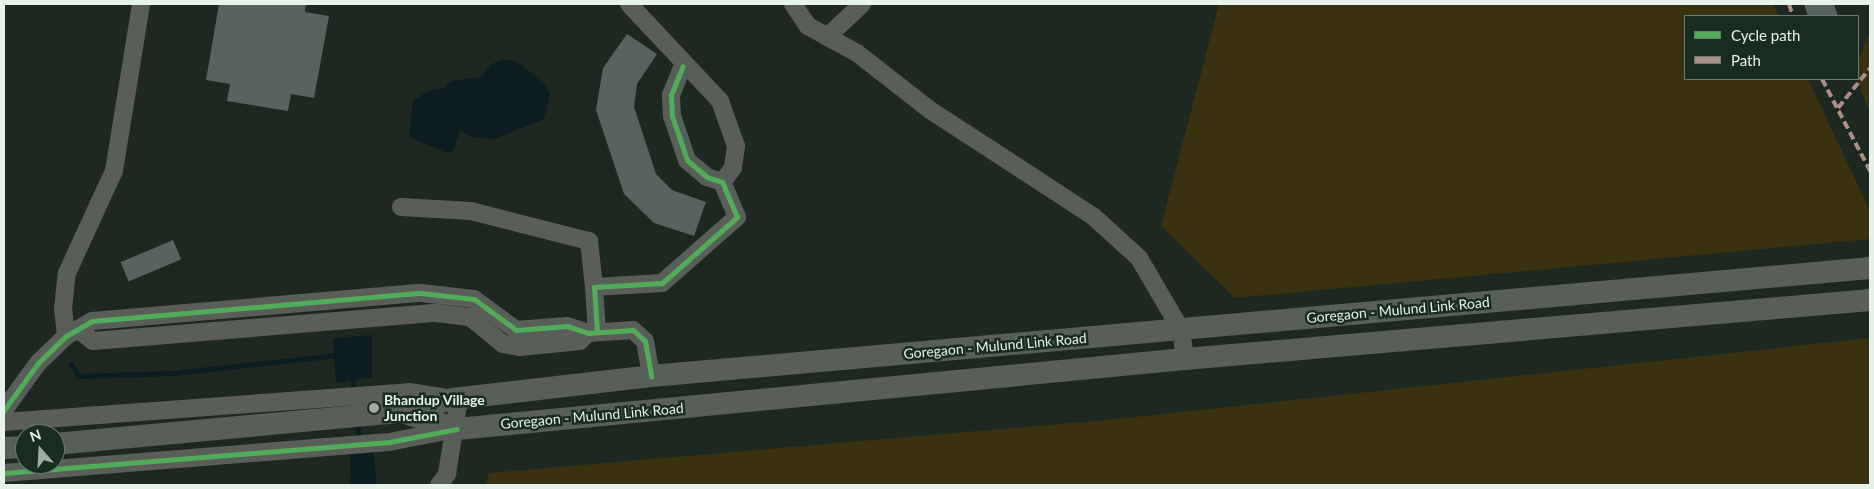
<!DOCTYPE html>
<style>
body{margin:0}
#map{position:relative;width:1874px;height:489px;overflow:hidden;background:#1c2820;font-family:Lato,sans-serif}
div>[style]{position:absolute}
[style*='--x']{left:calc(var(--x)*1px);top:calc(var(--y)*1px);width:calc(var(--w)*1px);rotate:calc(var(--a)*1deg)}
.green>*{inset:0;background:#3a3110}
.water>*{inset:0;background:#0c1d21}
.stream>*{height:5px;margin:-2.5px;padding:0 2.5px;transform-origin:2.5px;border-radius:2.5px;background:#0c1d21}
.building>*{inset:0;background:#57635f;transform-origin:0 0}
.minor>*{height:18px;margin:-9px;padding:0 9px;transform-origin:9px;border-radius:9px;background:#5a5e59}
.major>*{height:22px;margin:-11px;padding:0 11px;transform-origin:11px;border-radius:11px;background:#585f59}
.quiet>*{height:4px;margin-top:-2px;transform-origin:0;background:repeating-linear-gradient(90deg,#ac8f84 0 8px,transparent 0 12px)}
.cycleway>*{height:5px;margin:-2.5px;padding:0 2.5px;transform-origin:2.5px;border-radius:2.5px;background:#51ab58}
.dots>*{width:14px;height:14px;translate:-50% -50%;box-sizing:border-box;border:2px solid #182c1f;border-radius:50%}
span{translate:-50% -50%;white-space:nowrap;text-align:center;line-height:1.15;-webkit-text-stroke:5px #182c1f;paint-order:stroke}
.street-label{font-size:14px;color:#e6f3ea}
.poi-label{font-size:14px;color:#e6f3ea;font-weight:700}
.left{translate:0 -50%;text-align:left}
.frame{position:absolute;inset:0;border:5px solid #e6f3ea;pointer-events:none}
.legend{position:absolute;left:1684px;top:15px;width:175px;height:65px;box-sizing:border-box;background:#182c1f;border:1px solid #6a7c70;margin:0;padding:6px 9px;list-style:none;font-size:15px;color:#e6f3ea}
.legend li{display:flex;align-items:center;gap:10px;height:25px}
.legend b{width:25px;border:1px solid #6a7c70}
.north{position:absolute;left:15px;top:424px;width:50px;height:50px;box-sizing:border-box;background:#182c1f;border:1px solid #6a7c70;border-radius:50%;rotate:341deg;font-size:14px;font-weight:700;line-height:20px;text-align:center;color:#e6f3ea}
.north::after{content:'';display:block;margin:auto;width:18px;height:22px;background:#9faca3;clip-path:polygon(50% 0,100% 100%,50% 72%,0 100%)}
</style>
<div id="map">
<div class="green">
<div style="clip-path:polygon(1219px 4px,1773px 4px,1779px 16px,1685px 16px,1685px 79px,1808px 79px,1870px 211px,1870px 239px,1235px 298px,1161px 226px)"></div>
<div style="clip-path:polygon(1870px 32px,1870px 114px,1857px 79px,1858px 61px)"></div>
<div style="clip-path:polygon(1870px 338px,1870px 485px,486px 485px,489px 473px,1106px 420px)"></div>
</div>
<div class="water">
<div style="clip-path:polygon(503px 60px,516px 61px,543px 82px,550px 93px,544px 119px,494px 139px,471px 137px,460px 130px,453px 151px,447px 153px,409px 137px,413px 101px,430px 90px,445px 88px,451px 81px,481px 77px,492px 64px)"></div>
<div style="clip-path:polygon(372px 335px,372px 377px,336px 383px,333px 338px)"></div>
<div style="clip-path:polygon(372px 437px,377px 485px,351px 485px,350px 439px)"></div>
</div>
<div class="stream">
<div style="--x:71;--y:364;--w:14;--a:56"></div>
<div style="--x:79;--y:376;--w:94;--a:-1.8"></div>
<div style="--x:173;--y:373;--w:168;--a:-6.2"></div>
<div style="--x:352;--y:375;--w:19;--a:84"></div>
<div style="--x:357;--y:422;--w:19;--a:84"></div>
</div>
<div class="building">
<div style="clip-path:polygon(219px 4px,306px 4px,305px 12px,329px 16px,314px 98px,291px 94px,288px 111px,227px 101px,230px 84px,206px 80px)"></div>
<div style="clip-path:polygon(1804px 4px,1834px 4px,1838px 16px,1808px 16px)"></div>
<div style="clip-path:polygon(627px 34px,657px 54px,637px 84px,634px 107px,656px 174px,672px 190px,706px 202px,694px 236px,654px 223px,624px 194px,596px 110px,603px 68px)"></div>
<div style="left:173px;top:240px;width:21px;height:57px;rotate:67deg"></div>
</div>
<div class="minor">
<div style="--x:629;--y:4;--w:133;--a:46.8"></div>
<div style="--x:720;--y:101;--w:48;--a:70.4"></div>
<div style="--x:736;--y:146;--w:22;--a:98"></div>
<div style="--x:733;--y:168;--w:18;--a:128"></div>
<div style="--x:793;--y:4;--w:27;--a:56"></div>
<div style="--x:808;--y:26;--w:56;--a:28.9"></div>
<div style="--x:857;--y:53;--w:93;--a:38"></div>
<div style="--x:930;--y:110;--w:196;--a:33.1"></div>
<div style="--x:1094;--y:217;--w:61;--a:42.3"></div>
<div style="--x:1139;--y:258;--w:83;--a:59.7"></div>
<div style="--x:1181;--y:330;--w:29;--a:82"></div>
<div style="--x:827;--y:37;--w:48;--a:-43.3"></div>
<div style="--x:401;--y:207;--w:70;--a:3.3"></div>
<div style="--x:471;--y:211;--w:122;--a:14.3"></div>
<div style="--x:589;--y:241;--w:46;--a:83.8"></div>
<div style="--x:80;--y:331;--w:16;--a:38"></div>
<div style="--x:93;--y:341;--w:344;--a:-4.7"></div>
<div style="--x:436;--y:313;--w:34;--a:7"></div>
<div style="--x:470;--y:317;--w:43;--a:39.3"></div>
<div style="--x:503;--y:344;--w:17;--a:10"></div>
<div style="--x:520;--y:347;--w:60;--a:-5.7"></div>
<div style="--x:580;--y:341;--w:11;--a:-45"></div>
<div style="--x:597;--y:332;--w:45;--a:-93.8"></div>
<div style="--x:594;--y:287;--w:68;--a:-3.4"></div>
<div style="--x:662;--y:283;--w:100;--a:-41.3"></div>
<div style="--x:737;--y:217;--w:38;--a:-113"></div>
<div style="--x:722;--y:182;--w:16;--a:-162"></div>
<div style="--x:707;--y:177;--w:26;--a:-140"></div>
<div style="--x:687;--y:160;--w:46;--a:-108.8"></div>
<div style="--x:672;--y:116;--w:21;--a:-93"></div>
<div style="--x:671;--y:95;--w:31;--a:-68"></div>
<div style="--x:66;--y:336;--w:27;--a:-96"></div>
<div style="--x:63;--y:309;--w:36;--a:-84"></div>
<div style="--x:67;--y:273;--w:112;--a:-65.3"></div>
<div style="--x:114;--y:171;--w:169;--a:-80.8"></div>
<div style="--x:4;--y:410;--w:58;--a:-54.1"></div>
<div style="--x:38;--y:363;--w:39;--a:-44"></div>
<div style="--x:66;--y:336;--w:30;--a:-30"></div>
<div style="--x:92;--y:321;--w:330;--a:-4.9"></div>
<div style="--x:421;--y:293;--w:53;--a:6.5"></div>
<div style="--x:474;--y:299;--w:52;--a:36.4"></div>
<div style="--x:516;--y:330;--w:51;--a:-4.5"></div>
<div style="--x:567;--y:326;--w:22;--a:18"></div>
<div style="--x:588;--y:333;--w:45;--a:-3.8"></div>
<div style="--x:633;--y:330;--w:16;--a:43"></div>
<div style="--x:645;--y:341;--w:36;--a:80"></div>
<div style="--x:4;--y:422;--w:406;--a:-4.2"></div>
<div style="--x:409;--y:392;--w:38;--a:9"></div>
<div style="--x:4;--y:473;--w:386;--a:-4.6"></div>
<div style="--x:389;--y:442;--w:68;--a:-11"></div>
<div style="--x:439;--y:485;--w:14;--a:-54"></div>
<div style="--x:447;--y:474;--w:77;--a:-81"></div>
</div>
<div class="major">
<div style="--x:405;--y:413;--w:54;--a:17.1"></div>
<div style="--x:457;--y:429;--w:731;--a:-5.49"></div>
<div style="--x:1185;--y:359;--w:688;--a:-4.92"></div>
<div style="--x:55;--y:444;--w:345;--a:-5.3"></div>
<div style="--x:399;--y:412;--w:56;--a:-13.5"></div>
<div style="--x:453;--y:399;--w:199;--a:-6.6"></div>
<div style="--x:651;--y:376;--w:1224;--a:-5.06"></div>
<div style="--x:4;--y:448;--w:21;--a:-3"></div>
</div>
<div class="quiet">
<div style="--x:1789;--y:4;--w:13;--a:72"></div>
<div style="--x:1822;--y:79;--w:104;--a:62.4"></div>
<div style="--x:1838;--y:108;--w:51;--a:-51.3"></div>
</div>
<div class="cycleway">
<div style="--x:597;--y:332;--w:45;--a:-93.8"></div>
<div style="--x:594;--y:287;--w:68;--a:-3.4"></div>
<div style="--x:662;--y:283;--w:100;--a:-41.3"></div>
<div style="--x:737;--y:217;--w:38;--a:-113"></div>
<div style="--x:722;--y:182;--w:16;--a:-162"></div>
<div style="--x:707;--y:177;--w:26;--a:-140"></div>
<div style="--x:687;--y:160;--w:46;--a:-108.8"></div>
<div style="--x:672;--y:116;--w:21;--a:-93"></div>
<div style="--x:671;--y:95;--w:31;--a:-68"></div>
<div style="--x:4;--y:410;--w:58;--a:-54.1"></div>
<div style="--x:38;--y:363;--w:39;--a:-44"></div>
<div style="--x:66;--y:336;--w:30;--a:-30"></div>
<div style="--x:92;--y:321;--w:330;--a:-4.9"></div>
<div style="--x:421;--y:293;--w:53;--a:6.5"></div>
<div style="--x:474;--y:299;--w:52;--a:36.4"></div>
<div style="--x:516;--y:330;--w:51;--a:-4.5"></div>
<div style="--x:567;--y:326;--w:22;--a:18"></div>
<div style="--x:588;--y:333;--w:45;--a:-3.8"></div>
<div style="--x:633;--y:330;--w:16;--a:43"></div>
<div style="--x:645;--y:341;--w:36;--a:80"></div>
<div style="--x:4;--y:473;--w:386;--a:-4.6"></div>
<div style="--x:389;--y:442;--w:69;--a:-10.8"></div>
</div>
<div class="dots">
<div style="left:374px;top:408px;background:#9faca3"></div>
</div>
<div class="street-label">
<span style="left:1398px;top:310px;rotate:-5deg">Goregaon - Mulund Link Road</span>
<span style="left:995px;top:346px;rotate:-5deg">Goregaon - Mulund Link Road</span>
<span style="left:592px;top:416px;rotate:-5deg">Goregaon - Mulund Link Road</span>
</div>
<div class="poi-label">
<span class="left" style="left:384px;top:408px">Bhandup Village<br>Junction</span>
</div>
<div class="frame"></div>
<ul class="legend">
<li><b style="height:6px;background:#51ab58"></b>Cycle path</li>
<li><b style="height:6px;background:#ac8f84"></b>Path</li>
</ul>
<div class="north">N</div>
</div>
